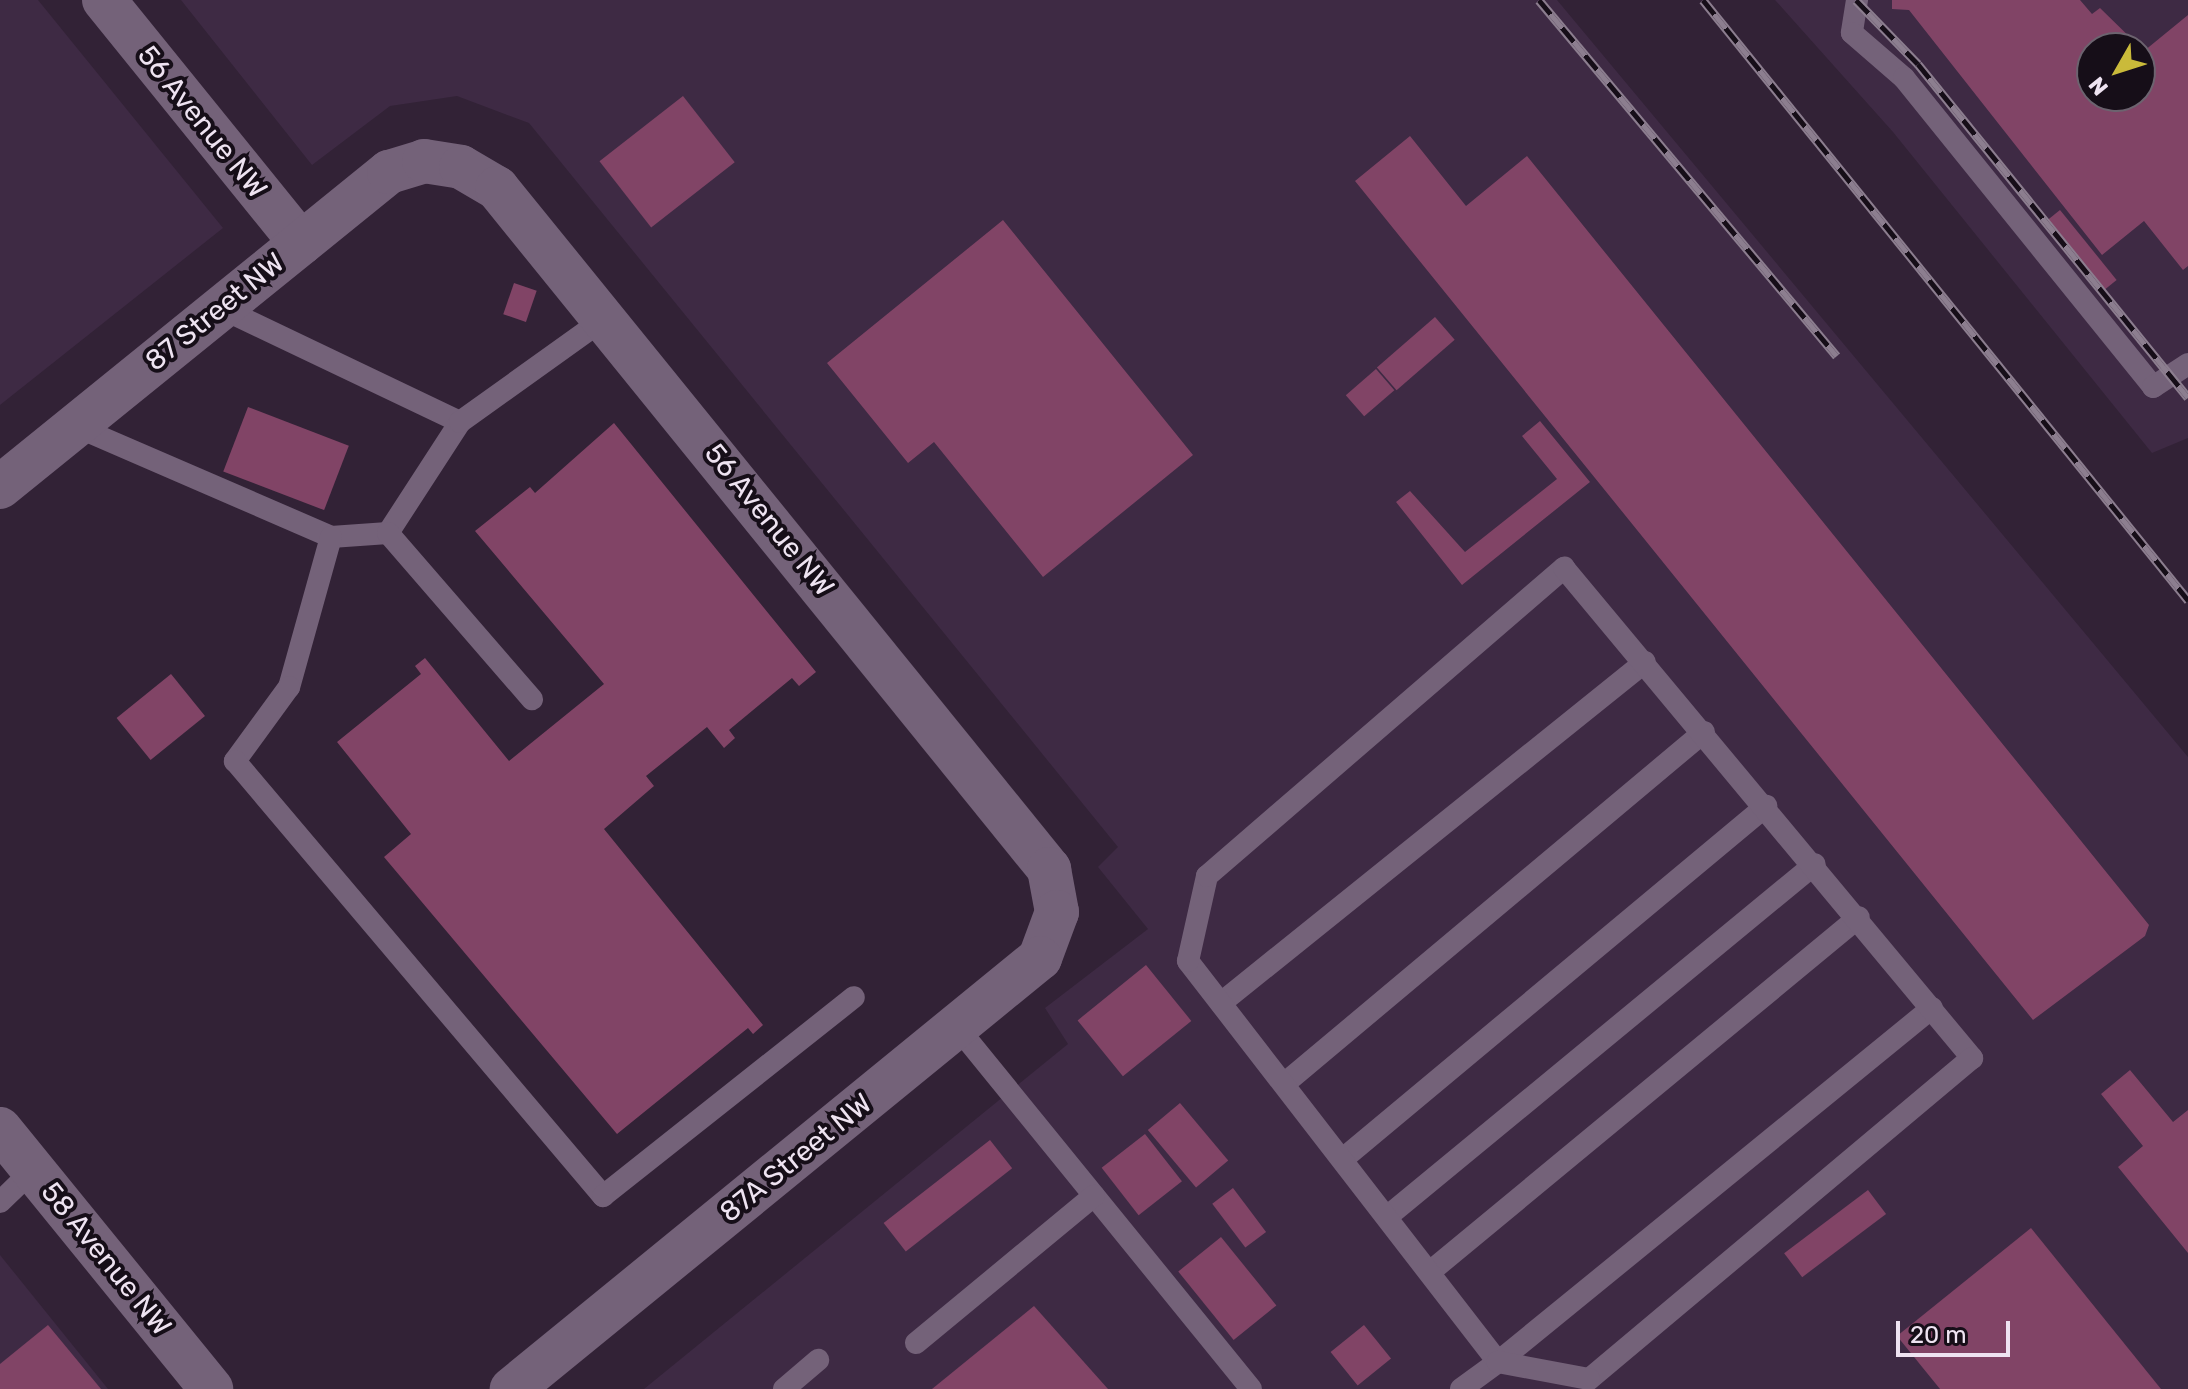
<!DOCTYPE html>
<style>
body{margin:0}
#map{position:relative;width:2188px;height:1389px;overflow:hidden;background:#322236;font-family:Rubik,sans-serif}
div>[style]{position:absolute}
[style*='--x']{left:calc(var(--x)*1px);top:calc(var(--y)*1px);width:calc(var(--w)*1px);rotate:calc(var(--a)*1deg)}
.built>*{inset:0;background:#3e2a44}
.building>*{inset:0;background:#814466;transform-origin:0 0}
.service>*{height:22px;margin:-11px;padding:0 11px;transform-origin:11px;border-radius:11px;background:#746279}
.minor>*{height:44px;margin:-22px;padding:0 22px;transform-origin:22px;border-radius:22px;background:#746279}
.tertiary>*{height:44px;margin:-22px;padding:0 22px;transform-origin:22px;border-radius:22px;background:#746279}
.rail>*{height:9px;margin-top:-4.5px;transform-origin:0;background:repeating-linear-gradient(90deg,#160e18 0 18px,#8c7e8f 0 36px);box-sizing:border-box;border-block:2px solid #8c7e8f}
span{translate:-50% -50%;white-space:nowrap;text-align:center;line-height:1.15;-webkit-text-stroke:8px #160e18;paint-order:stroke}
.street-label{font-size:28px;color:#eee3f1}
.north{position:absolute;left:2076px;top:32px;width:80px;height:80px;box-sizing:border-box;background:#160e18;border:2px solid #6c636f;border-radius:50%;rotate:231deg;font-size:22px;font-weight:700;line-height:32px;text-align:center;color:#eee3f1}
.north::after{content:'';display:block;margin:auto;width:28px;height:36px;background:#caba3a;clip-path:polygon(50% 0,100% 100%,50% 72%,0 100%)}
.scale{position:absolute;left:1896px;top:1321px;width:114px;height:36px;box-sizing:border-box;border:4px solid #eee3f1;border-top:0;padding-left:10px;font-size:24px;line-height:28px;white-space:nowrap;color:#eee3f1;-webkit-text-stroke:6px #160e18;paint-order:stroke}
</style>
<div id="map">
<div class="built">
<div style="clip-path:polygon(0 0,38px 0,223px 228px,0 405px)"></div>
<div style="clip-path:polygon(181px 0,1557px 0,2188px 757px,2188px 1389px,644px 1389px,1068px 1044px,1045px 1008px,1148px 929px,1098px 867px,1118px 847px,529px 123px,457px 96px,390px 106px,312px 165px)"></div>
<div style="clip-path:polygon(evenodd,1775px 0,2188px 0,2188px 438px,2152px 453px,1893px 132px,1775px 0,2092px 48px,2140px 48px,2140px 96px,2092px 96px,2092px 48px)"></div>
<div style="clip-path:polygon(0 1255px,108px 1389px,0 1389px)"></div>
</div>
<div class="building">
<div style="clip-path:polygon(evenodd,1892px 0,2080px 0,2092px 14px,2100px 8px,2144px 51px,2188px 15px,2188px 266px,2183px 270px,2144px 221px,2102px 255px,1909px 10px,1892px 9px,1892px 0,2092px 48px,2140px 48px,2140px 96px,2092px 96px,2092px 48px)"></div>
<div style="left:683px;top:96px;width:84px;height:106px;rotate:52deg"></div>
<div style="clip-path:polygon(1410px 136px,1466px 206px,1527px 156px,2149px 925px,2145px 936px,2033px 1020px,1355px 181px)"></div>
<div style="left:2060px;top:210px;width:90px;height:16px;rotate:51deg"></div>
<div style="clip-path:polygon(1003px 220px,1193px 455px,1043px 577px,934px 442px,908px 463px,827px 363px)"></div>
<div style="left:514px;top:283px;width:24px;height:33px;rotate:19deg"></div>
<div style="left:1435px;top:317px;width:30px;height:77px;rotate:49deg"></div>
<div style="left:1376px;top:369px;width:28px;height:40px;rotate:49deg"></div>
<div style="left:248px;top:407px;width:108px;height:69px;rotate:21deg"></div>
<div style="clip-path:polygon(1540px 421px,1590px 482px,1462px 585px,1396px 502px,1410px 491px,1465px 552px,1557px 479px,1522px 436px)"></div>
<div style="clip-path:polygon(614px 423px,816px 672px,799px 686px,792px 678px,729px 730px,735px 738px,724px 748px,707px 727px,646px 776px,654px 786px,604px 829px,763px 1025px,753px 1034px,748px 1028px,617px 1134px,384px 857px,411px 834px,337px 742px,421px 674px,415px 666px,425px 658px,509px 761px,604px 684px,475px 531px,530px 487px,535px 493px)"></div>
<div style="left:171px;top:674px;width:54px;height:70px;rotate:51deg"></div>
<div style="left:1146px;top:965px;width:72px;height:88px;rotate:51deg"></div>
<div style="clip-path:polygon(2130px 1070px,2173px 1122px,2188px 1110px,2188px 1253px,2118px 1167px,2143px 1146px,2101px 1094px)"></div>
<div style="left:1180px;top:1103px;width:75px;height:42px;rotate:50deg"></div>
<div style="left:1145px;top:1134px;width:60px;height:55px;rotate:52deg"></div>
<div style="left:990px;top:1140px;width:36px;height:135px;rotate:52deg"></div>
<div style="left:1233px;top:1188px;width:55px;height:26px;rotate:53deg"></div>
<div style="left:1868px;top:1190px;width:30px;height:105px;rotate:53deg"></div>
<div style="clip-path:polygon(2031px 1228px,2161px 1389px,1940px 1389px,1897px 1336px)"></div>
<div style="left:1221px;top:1237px;width:88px;height:55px;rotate:51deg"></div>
<div style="clip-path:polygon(1034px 1306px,1108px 1389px,932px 1389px)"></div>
<div style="clip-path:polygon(48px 1325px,101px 1389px,0 1389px,0 1364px)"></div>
<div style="left:1364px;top:1325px;width:43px;height:43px;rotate:51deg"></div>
</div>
<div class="service">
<div style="--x:1857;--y:0;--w:33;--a:99"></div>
<div style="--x:1852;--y:33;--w:69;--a:40.9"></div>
<div style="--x:1904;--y:78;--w:397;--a:51.1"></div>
<div style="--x:2153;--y:387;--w:42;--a:-33.3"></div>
<div style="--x:221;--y:308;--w:265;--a:25.5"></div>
<div style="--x:75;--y:426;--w:279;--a:23.4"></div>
<div style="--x:331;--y:537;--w:57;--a:-4"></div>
<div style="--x:388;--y:533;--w:132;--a:-57"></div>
<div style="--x:460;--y:422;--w:177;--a:-35.6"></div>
<div style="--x:388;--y:533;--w:220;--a:49.1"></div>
<div style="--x:331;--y:537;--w:156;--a:105.6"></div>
<div style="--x:289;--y:687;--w:92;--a:126.1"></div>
<div style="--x:235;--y:761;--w:570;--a:49.77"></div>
<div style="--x:603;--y:1196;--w:320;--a:-38.4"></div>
<div style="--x:1221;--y:1003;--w:544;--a:-38.81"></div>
<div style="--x:957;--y:1027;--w:466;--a:50.9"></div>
<div style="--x:1284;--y:1084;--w:548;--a:-39.97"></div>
<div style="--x:1344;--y:1158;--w:550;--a:-39.83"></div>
<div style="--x:0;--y:1202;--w:46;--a:-44.1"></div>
<div style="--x:1388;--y:1216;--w:553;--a:-39.5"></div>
<div style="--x:1431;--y:1271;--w:555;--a:-39.59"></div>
<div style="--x:916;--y:1343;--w:231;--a:-39.6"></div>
<div style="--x:1498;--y:1362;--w:560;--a:-39.2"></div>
<div style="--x:784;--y:1389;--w:45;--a:-40.5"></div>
<div style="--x:1461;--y:1389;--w:46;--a:-36.1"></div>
<div style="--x:1498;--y:1362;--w:507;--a:-127.71"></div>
<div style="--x:1188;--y:961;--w:87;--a:-77.4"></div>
<div style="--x:1207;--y:876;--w:472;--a:-40.8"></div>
<div style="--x:1564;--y:568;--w:638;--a:50.22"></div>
<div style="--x:1972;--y:1058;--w:500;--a:140"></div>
<div style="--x:1589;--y:1379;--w:93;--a:-169.4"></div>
</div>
<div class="minor">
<div style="--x:104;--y:0;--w:313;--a:51"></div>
<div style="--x:0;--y:487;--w:501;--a:-39"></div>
<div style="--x:389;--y:172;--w:37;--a:-17"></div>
<div style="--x:424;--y:161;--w:37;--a:9"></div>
<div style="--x:461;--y:167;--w:42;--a:30.3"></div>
<div style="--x:497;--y:188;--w:877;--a:50.97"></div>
<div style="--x:1049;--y:869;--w:44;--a:79.5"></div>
<div style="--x:1057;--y:912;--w:49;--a:110.3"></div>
<div style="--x:1040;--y:958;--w:682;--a:140.78"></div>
</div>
<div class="tertiary">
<div style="--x:0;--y:1129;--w:335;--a:50.9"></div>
</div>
<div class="rail">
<div style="--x:1539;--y:0;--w:464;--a:50.1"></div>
<div style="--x:1703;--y:0;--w:772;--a:51.05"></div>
<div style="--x:1856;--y:0;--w:89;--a:45.9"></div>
<div style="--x:1918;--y:64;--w:429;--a:51"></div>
</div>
<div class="street-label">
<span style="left:202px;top:122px;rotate:51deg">56 Avenue NW</span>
<span style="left:215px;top:312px;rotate:-39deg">87 Street NW</span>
<span style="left:769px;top:520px;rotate:51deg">56 Avenue NW</span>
<span style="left:796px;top:1158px;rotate:-39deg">87A Street NW</span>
<span style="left:106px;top:1259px;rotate:51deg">58 Avenue NW</span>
</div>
<div class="north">N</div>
<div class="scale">20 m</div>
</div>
